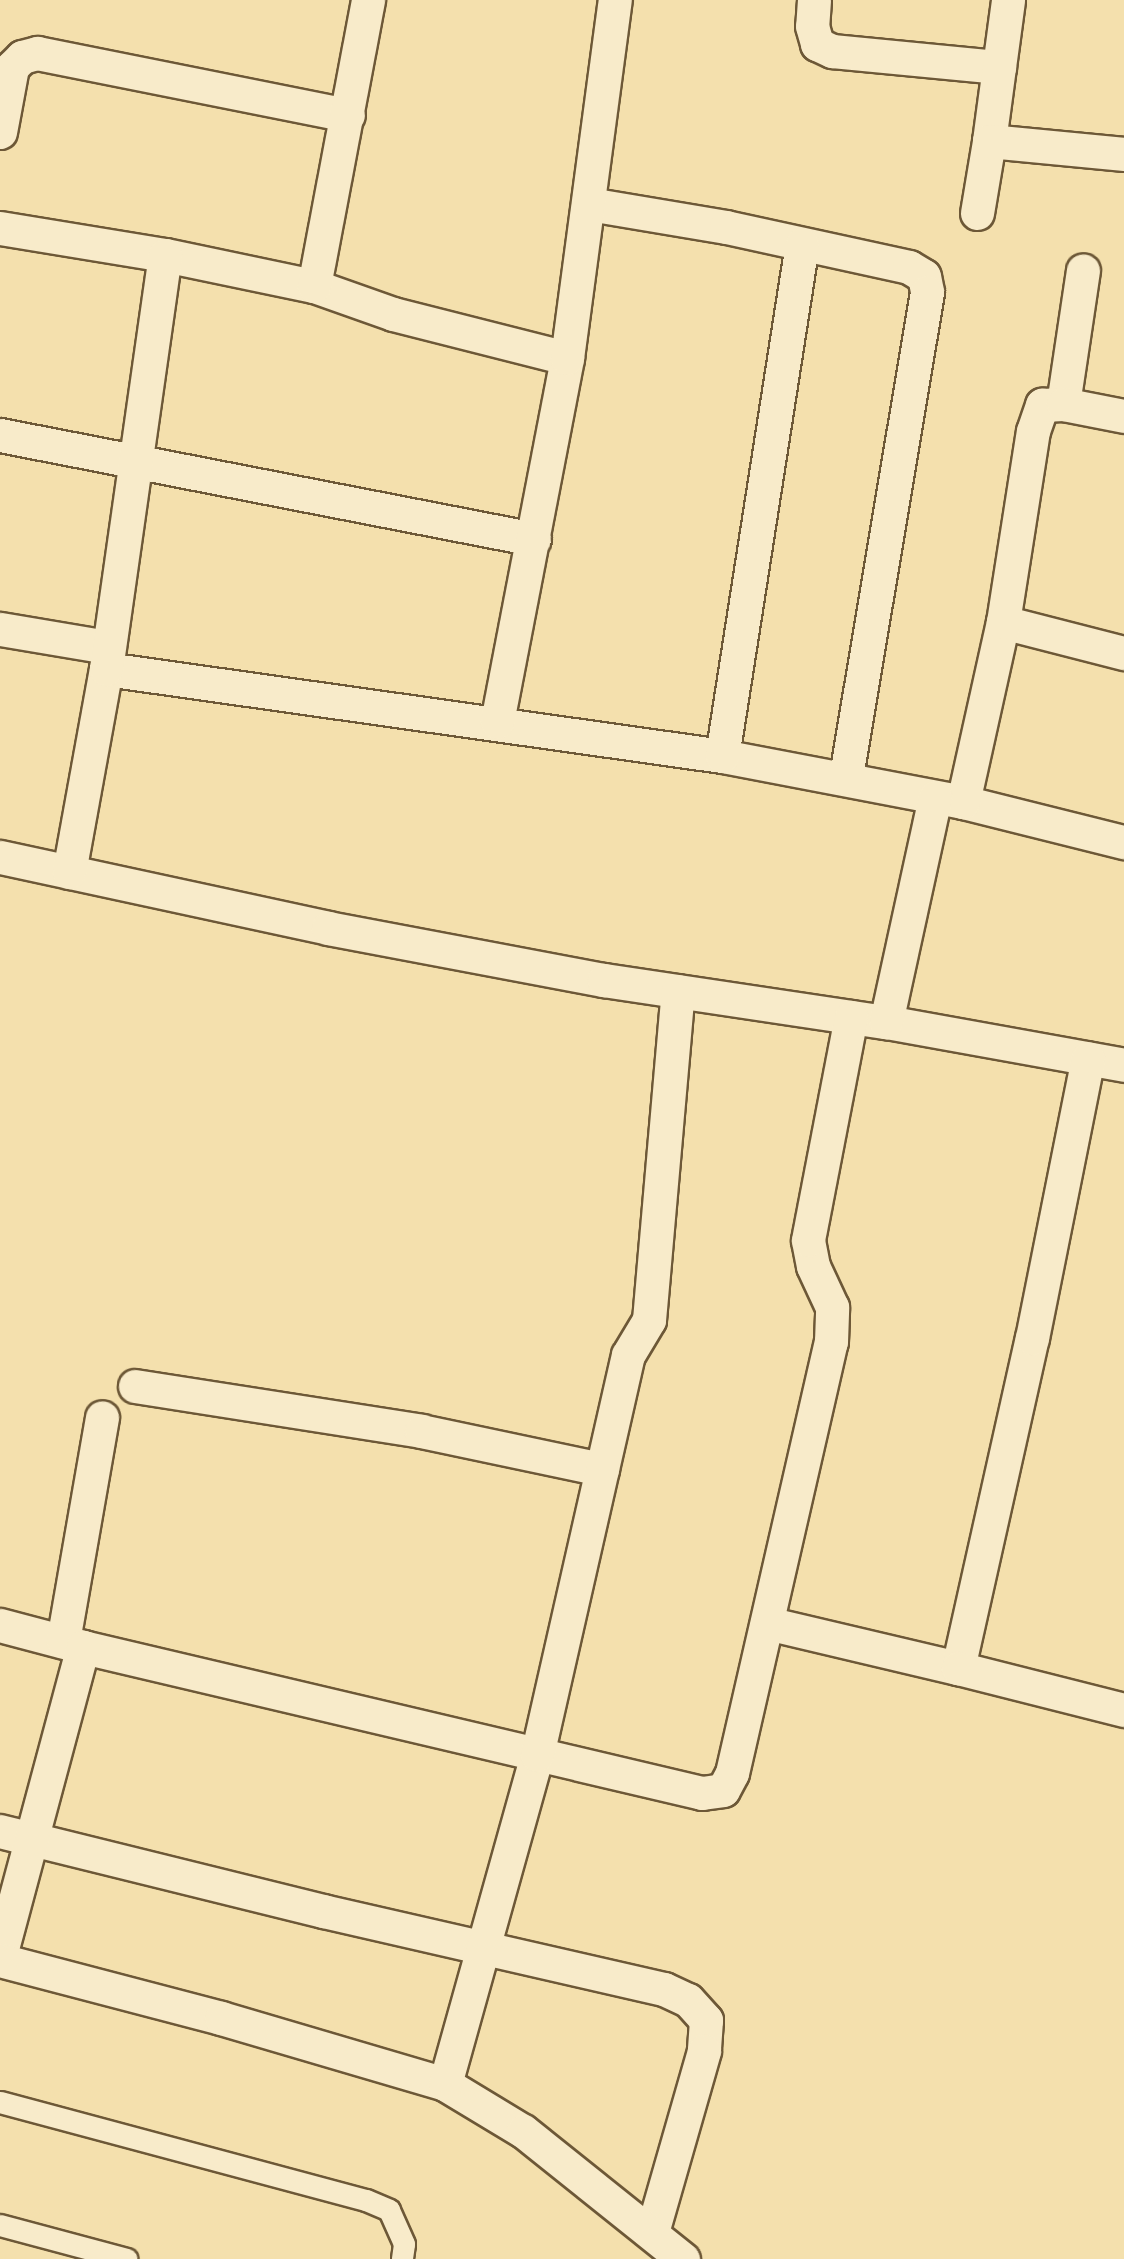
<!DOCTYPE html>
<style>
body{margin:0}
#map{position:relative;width:1124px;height:2259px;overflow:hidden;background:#f4e0ad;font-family:Cardo,serif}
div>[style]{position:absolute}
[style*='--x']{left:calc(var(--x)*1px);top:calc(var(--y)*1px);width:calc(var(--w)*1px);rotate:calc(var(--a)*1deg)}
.roads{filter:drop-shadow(2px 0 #6d5837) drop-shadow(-2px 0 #6d5837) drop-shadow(0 2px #6d5837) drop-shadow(0 -2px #6d5837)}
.lane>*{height:21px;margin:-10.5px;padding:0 10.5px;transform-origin:10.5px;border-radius:10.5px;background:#f8ebca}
.street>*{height:33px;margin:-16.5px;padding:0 16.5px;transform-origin:16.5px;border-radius:16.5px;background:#f8ebca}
span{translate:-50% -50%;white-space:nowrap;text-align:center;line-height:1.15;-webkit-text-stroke:5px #f8ebca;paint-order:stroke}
</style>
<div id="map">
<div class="roads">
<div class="lane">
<div style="--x:0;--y:2102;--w:379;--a:15"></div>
<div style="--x:366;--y:2200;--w:25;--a:23"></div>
<div style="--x:389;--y:2210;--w:37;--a:66"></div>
<div style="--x:404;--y:2244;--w:15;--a:98"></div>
<div style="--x:0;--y:2225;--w:131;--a:15"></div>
</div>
<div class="street">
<div style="--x:814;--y:0;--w:26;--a:94"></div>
<div style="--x:812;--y:26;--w:19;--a:74"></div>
<div style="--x:817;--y:44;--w:17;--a:25"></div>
<div style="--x:832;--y:51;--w:168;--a:5.5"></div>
<div style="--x:0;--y:132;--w:66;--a:-79.5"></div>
<div style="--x:12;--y:67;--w:14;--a:-45"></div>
<div style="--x:22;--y:57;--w:16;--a:-15"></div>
<div style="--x:37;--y:53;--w:317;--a:11.3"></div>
<div style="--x:989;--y:141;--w:142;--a:-82.3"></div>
<div style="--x:589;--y:204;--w:139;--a:9.5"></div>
<div style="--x:726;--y:227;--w:187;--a:12.3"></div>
<div style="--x:909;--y:267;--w:17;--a:31"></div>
<div style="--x:924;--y:276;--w:16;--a:79"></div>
<div style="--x:927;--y:292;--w:493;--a:99.5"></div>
<div style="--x:977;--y:213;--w:73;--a:-80.5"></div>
<div style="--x:989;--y:141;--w:136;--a:5.5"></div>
<div style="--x:0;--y:228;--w:167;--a:9.3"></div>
<div style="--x:165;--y:255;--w:152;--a:11.8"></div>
<div style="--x:314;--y:286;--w:84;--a:19.5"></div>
<div style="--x:393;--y:314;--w:179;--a:14.2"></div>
<div style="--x:314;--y:286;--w:291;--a:-79.3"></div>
<div style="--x:1063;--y:404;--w:135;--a:-81.5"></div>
<div style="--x:0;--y:435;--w:544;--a:11.02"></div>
<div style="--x:1003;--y:622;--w:125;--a:14.4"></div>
<div style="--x:0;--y:629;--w:109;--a:9.5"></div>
<div style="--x:106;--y:669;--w:622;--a:8.04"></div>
<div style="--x:722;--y:756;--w:245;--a:10.8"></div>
<div style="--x:963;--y:802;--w:166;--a:14"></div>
<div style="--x:497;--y:722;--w:371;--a:-79.1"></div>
<div style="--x:567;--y:358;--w:361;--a:-82.4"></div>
<div style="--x:722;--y:756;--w:518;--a:-81.12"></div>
<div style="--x:963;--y:802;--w:184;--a:-77.5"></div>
<div style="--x:1003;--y:622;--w:193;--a:-81.1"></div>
<div style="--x:1033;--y:431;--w:28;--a:-71"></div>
<div style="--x:1042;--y:405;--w:21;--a:-3"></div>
<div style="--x:1063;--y:404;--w:62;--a:11.1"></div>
<div style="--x:0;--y:857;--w:336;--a:12.2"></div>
<div style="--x:328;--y:928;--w:281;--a:10.7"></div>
<div style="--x:604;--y:980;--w:285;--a:8.5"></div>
<div style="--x:886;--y:1022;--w:242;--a:10.2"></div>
<div style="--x:69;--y:872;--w:206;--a:-79.7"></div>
<div style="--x:106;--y:669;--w:418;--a:-81.9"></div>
<div style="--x:886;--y:1022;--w:230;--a:-77.7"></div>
<div style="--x:135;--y:1386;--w:290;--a:8.9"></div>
<div style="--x:421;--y:1431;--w:185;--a:11.9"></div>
<div style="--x:767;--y:1623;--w:196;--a:13.3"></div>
<div style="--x:958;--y:1668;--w:338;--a:-77.4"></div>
<div style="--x:1032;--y:1338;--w:285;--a:-78.7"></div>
<div style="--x:0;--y:1625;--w:86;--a:14.8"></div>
<div style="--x:63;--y:1641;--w:227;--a:-80.1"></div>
<div style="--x:958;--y:1668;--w:171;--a:14.2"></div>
<div style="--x:0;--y:1831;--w:333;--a:13.9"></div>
<div style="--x:323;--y:1911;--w:350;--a:12.9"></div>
<div style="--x:664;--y:1989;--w:26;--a:25"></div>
<div style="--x:688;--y:2000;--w:27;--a:48"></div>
<div style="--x:706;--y:2020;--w:31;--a:94"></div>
<div style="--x:704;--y:2051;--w:188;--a:106"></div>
<div style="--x:0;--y:1956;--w:320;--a:-75"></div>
<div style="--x:83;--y:1647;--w:636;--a:13.27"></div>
<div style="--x:702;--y:1793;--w:21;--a:-8"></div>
<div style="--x:723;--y:1790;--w:19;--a:-62"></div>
<div style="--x:732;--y:1773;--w:442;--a:-77.1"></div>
<div style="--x:831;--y:1342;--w:35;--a:-88"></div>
<div style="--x:832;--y:1307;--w:45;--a:-114.9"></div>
<div style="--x:813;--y:1266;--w:26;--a:-101"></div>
<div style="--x:808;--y:1240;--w:227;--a:-79.1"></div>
<div style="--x:0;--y:1960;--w:228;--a:14.7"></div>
<div style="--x:221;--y:2018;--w:234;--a:16.4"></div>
<div style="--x:445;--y:2084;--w:91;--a:31.1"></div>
<div style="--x:523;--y:2131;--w:205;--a:38.7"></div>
<div style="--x:445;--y:2084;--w:342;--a:-74.4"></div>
<div style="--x:537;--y:1755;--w:410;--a:-77.2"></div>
<div style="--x:628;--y:1355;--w:41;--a:-59"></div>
<div style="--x:649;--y:1320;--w:330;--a:-85"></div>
</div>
</div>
</div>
